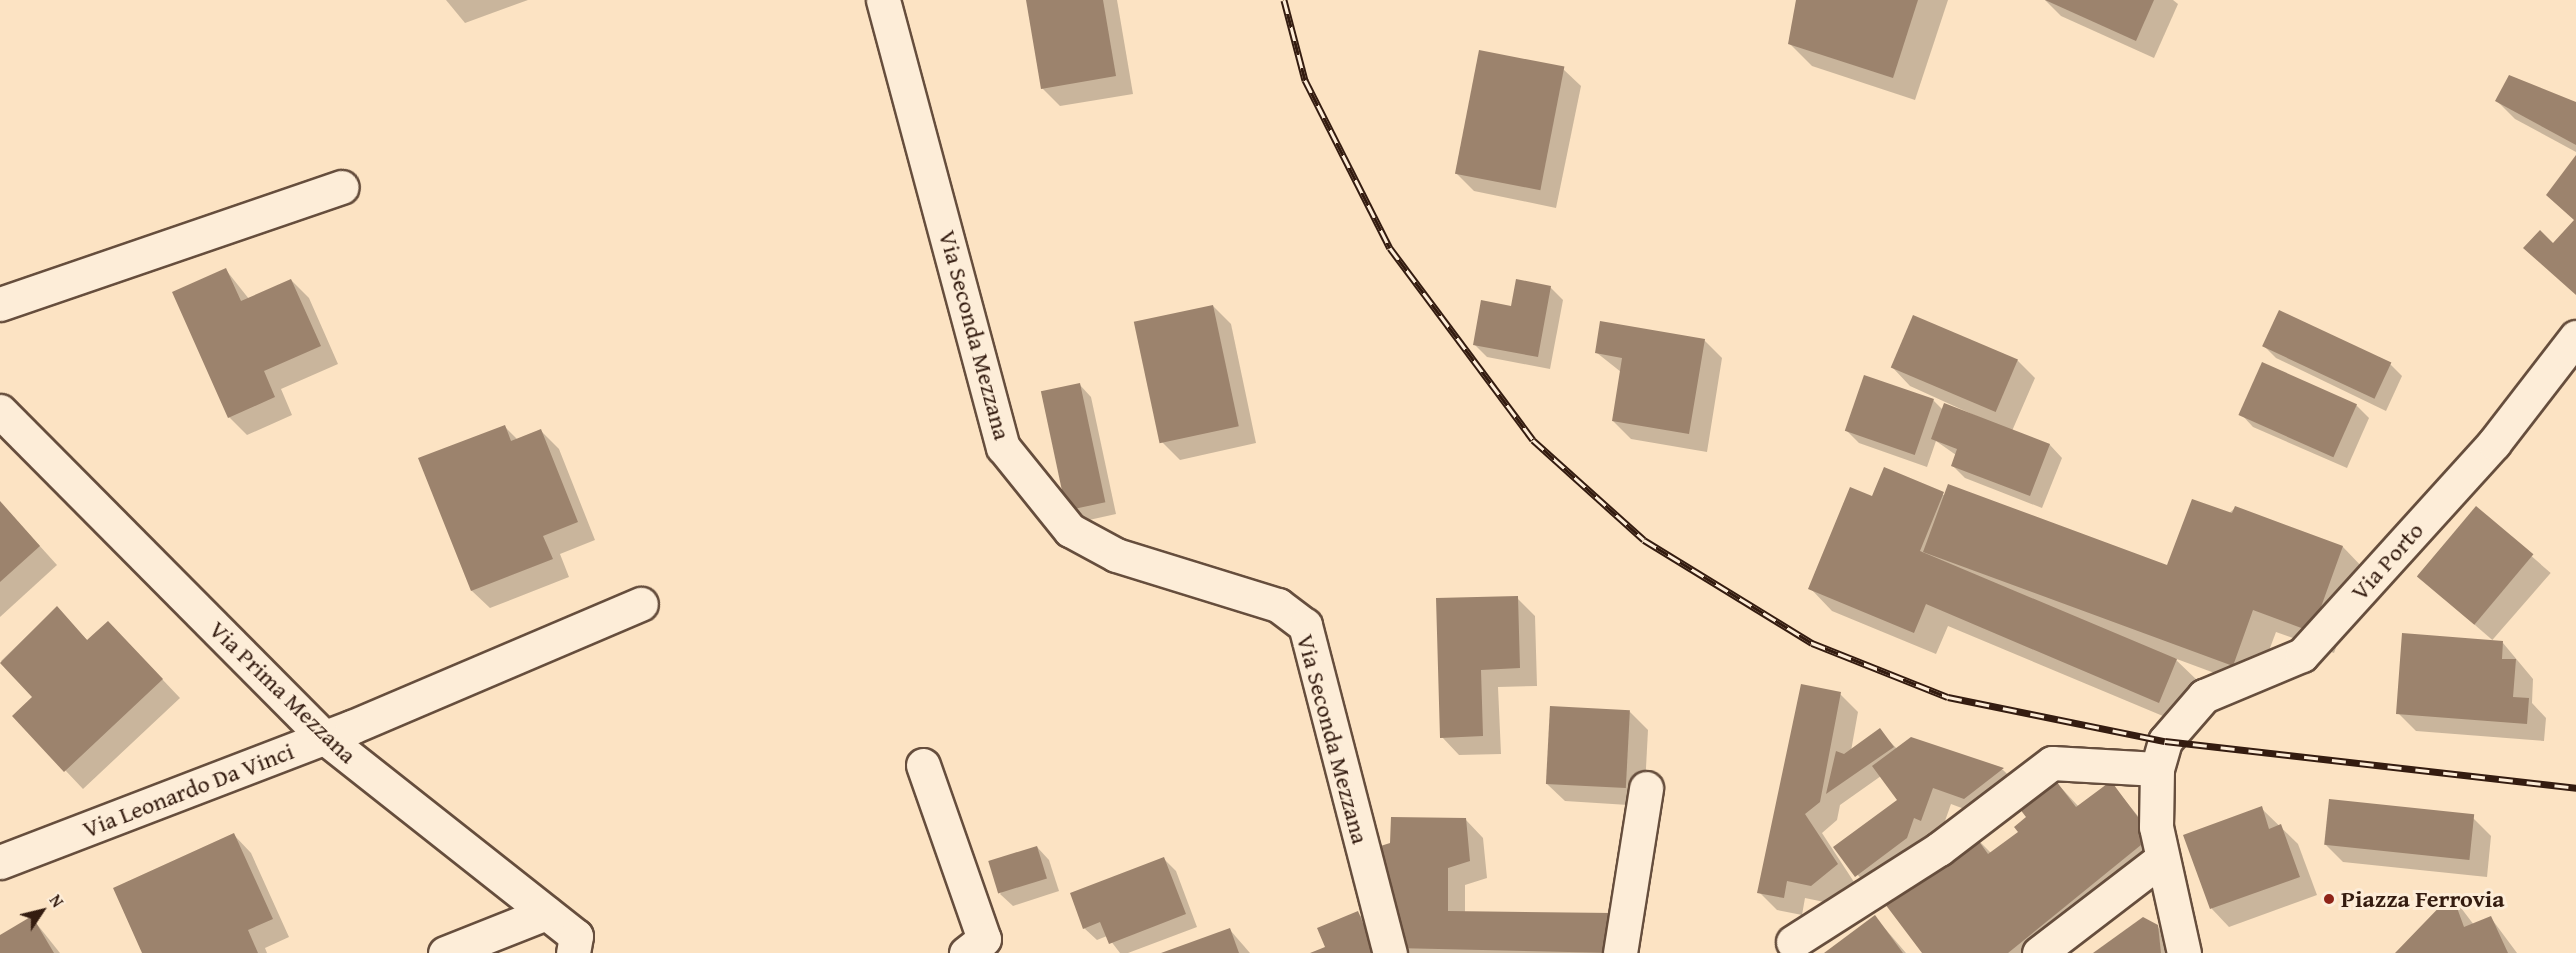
<!DOCTYPE html>
<style>
body{margin:0}
#map{position:relative;width:2576px;height:953px;overflow:hidden;background:#fce3c3;font-family:"Gentium Book Plus",serif}
div>[style]{position:absolute}
[style*='--x']{left:calc(var(--x)*1px);top:calc(var(--y)*1px);width:calc(var(--w)*1px);rotate:calc(var(--a)*1deg)}
.shadow>*{inset:0;background:#0003;transform-origin:0 0}
.building>*{inset:0;background:#9c836d;transform-origin:0 0}
.roads{filter:drop-shadow(2px 0 #664e3d) drop-shadow(-2px 0 #664e3d) drop-shadow(0 2px #664e3d) drop-shadow(0 -2px #664e3d)}
.street>*{height:33px;margin:-16.5px;padding:0 16.5px;transform-origin:16.5px;border-radius:16.5px;background:#fdedd8}
.rail>*{height:7px;margin-top:-3.5px;transform-origin:0;background:repeating-linear-gradient(90deg,#fdedd8 0 14px,#341c10 0 28px);box-sizing:border-box;border-block:2px solid #341c10}
.dots>*{width:16px;height:16px;translate:-50% -50%;box-sizing:border-box;border:3px solid #fdedd8;border-radius:50%}
span{translate:-50% -50%;white-space:nowrap;text-align:center;line-height:1.15;-webkit-text-stroke:6px #fdedd8;paint-order:stroke}
.street-label{font-size:24px;color:#341c10}
.poi-label{font-size:24px;color:#341c10;font-weight:700}
.left{translate:0 -50%;text-align:left}
.north{position:absolute;left:12px;top:881px;width:60px;height:60px;-webkit-text-stroke:4px #fdedd8;paint-order:stroke;rotate:55deg;font-size:16px;font-weight:700;line-height:24px;text-align:center;color:#341c10}
.north::after{content:'';display:block;margin:auto;width:21px;height:27px;background:#341c10;clip-path:polygon(50% 0,100% 100%,50% 72%,0 100%)}
</style>
<div id="map">
<div class="shadow">
<div style="clip-path:polygon(446px 0,528px 0,465px 23px)"></div>
<div style="clip-path:polygon(1027px 0,1117px 0,1133px 94px,1060px 106px,1042px 88px)"></div>
<div style="clip-path:polygon(1799px 0,1948px 0,1915px 100px,1812px 66px,1789px 43px)"></div>
<div style="clip-path:polygon(2045px 0,2173px 0,2178px 4px,2154px 58px,2061px 16px)"></div>
<div style="clip-path:polygon(1563px 69px,1581px 86px,1556px 208px,1474px 191px,1456px 173px)"></div>
<div style="clip-path:polygon(2497px 101px,2576px 104px,2576px 152px,2515px 119px)"></div>
<div style="clip-path:polygon(226px 270px,249px 299px,291px 280px,309px 298px,338px 364px,281px 389px,292px 415px,247px 435px,229px 417px,174px 293px)"></div>
<div style="clip-path:polygon(1550px 287px,1563px 300px,1550px 369px,1487px 357px,1474px 344px,1512px 308px)"></div>
<div style="clip-path:polygon(1213px 306px,1231px 324px,1256px 443px,1180px 460px,1162px 442px)"></div>
<div style="clip-path:polygon(1704px 340px,1722px 358px,1707px 452px,1631px 439px,1613px 421px,1621px 372px,1597px 353px)"></div>
<div style="clip-path:polygon(2264px 346px,2390px 364px,2402px 376px,2386px 411px,2276px 358px)"></div>
<div style="clip-path:polygon(2017px 360px,2035px 378px,2012px 431px,2050px 445px,2062px 458px,2042px 508px,1965px 478px,1952px 465px,1956px 455px,1936px 441px,1927px 467px,1859px 443px,1847px 431px,1933px 400px,1943px 410px,1987px 421px,1910px 386px,1893px 368px)"></div>
<div style="clip-path:polygon(1079px 384px,1091px 397px,1116px 514px,1080px 522px,1068px 509px)"></div>
<div style="clip-path:polygon(2356px 405px,2369px 418px,2347px 468px,2253px 427px,2241px 414px)"></div>
<div style="clip-path:polygon(504px 426px,518px 440px,541px 431px,559px 449px,595px 540px,560px 554px,569px 577px,490px 608px,472px 591px)"></div>
<div style="clip-path:polygon(1885px 469px,1946px 496px,2168px 567px,2235px 508px,2343px 547px,2365px 570px,2334px 653px,2276px 632px,2255px 688px,2174px 658px,2199px 682px,2182px 724px,1948px 626px,1936px 654px,1832px 611px,1810px 588px,1873px 498px)"></div>
<div style="clip-path:polygon(0 502px,57px 565px,0 617px)"></div>
<div style="left:2476px;top:508px;width:99px;height:89px;rotate:41deg"></div>
<div style="clip-path:polygon(1517px 598px,1535px 616px,1537px 686px,1498px 687px,1501px 754px,1459px 755px,1442px 737px)"></div>
<div style="clip-path:polygon(56px 608px,88px 641px,126px 641px,180px 698px,83px 789px,14px 716px,34px 697px,1px 661px)"></div>
<div style="clip-path:polygon(2503px 643px,2533px 679px,2532px 703px,2546px 718px,2544px 741px,2416px 731px,2398px 713px)"></div>
<div style="clip-path:polygon(1840px 694px,1858px 712px,1851px 751px,1879px 730px,1897px 749px,1911px 738px,2003px 770px,2021px 787px,1983px 816px,1951px 804px,1939px 838px,1874px 894px,1835px 848px,1899px 800px,1881px 776px,1840px 805px,1837px 820px,1822px 833px,1854px 882px,1829px 903px,1805px 898px,1802px 915px,1777px 910px,1759px 892px)"></div>
<div style="clip-path:polygon(1630px 712px,1648px 730px,1644px 806px,1565px 801px,1547px 784px)"></div>
<div style="clip-path:polygon(2053px 779px,2079px 807px,2111px 783px,2173px 859px,2060px 953px,1924px 953px,1973px 835px,1991px 853px,2020px 832px)"></div>
<div style="clip-path:polygon(2261px 808px,2298px 844px,2317px 895px,2229px 927px,2212px 909px,2185px 836px)"></div>
<div style="clip-path:polygon(2473px 818px,2491px 836px,2487px 877px,2343px 862px,2325px 844px)"></div>
<div style="clip-path:polygon(1466px 820px,1483px 838px,1487px 878px,1465px 885px,1465px 912px,1631px 953px,1402px 953px)"></div>
<div style="clip-path:polygon(234px 835px,251px 853px,289px 937px,265px 948px,267px 953px,143px 953px)"></div>
<div style="clip-path:polygon(1037px 847px,1049px 860px,1059px 891px,1013px 906px,1000px 894px)"></div>
<div style="clip-path:polygon(1164px 859px,1176px 871px,1197px 927px,1128px 953px,1120px 953px,1107px 936px,1097px 940px,1084px 928px)"></div>
<div style="clip-path:polygon(2452px 896px,2474px 925px,2491px 918px,2517px 953px,2398px 953px)"></div>
<div style="clip-path:polygon(1358px 913px,1375px 931px,1385px 953px,1327px 948px)"></div>
<div style="clip-path:polygon(1875px 917px,1906px 953px,1827px 953px)"></div>
<div style="clip-path:polygon(32px 918px,60px 953px,0 953px,0 936px)"></div>
<div style="clip-path:polygon(2157px 926px,2180px 953px,2095px 953px)"></div>
<div style="clip-path:polygon(1230px 930px,1250px 953px,1167px 953px)"></div>
</div>
<div class="building">
<div style="clip-path:polygon(1026px 0,1103px 0,1116px 76px,1041px 89px)"></div>
<div style="clip-path:polygon(1796px 0,1918px 0,1893px 78px,1788px 44px)"></div>
<div style="clip-path:polygon(2045px 0,2154px 0,2136px 41px)"></div>
<div style="left:1479px;top:50px;width:87px;height:126px;rotate:11deg"></div>
<div style="clip-path:polygon(2509px 75px,2576px 102px,2576px 145px,2495px 101px)"></div>
<div style="clip-path:polygon(2576px 155px,2576px 295px,2523px 248px,2540px 230px,2553px 243px,2574px 220px,2546px 195px)"></div>
<div style="clip-path:polygon(226px 268px,241px 301px,291px 279px,321px 346px,264px 371px,275px 397px,228px 418px,172px 292px)"></div>
<div style="clip-path:polygon(1516px 279px,1551px 286px,1538px 357px,1473px 345px,1481px 300px,1511px 306px)"></div>
<div style="left:1213px;top:305px;width:124px;height:81px;rotate:78deg"></div>
<div style="left:2279px;top:310px;width:124px;height:40px;rotate:25deg"></div>
<div style="left:1913px;top:315px;width:114px;height:57px;rotate:23deg"></div>
<div style="clip-path:polygon(1600px 321px,1705px 339px,1689px 434px,1612px 421px,1622px 358px,1595px 353px)"></div>
<div style="left:2262px;top:362px;width:104px;height:58px;rotate:24deg"></div>
<div style="left:1864px;top:375px;width:74px;height:59px;rotate:19deg"></div>
<div style="left:1080px;top:383px;width:122px;height:40px;rotate:78deg"></div>
<div style="clip-path:polygon(1944px 403px,2050px 444px,2030px 496px,1951px 466px,1957px 449px,1931px 439px)"></div>
<div style="clip-path:polygon(505px 425px,511px 441px,541px 429px,578px 522px,543px 536px,553px 559px,471px 591px,418px 458px)"></div>
<div style="clip-path:polygon(1884px 467px,1944px 492px,1920px 551px,2177px 659px,2159px 703px,1926px 604px,1914px 633px,1808px 589px,1850px 487px,1872px 496px)"></div>
<div style="clip-path:polygon(1948px 484px,2167px 565px,2192px 499px,2232px 513px,2235px 506px,2343px 546px,2312px 632px,2253px 610px,2233px 666px,1923px 552px)"></div>
<div style="clip-path:polygon(0 501px,40px 546px,0 582px)"></div>
<div style="left:2476px;top:506px;width:75px;height:92px;rotate:40deg"></div>
<div style="clip-path:polygon(1518px 596px,1520px 668px,1481px 670px,1483px 736px,1440px 738px,1436px 598px)"></div>
<div style="clip-path:polygon(57px 606px,87px 640px,108px 621px,163px 679px,64px 772px,12px 716px,32px 697px,0 663px)"></div>
<div style="clip-path:polygon(2402px 633px,2503px 641px,2502px 659px,2516px 659px,2513px 697px,2529px 698px,2527px 724px,2396px 714px)"></div>
<div style="clip-path:polygon(1801px 684px,1841px 692px,1820px 802px,1805px 814px,1838px 864px,1811px 886px,1787px 881px,1784px 898px,1757px 893px)"></div>
<div style="left:1550px;top:706px;width:80px;height:78px;rotate:3deg"></div>
<div style="clip-path:polygon(1880px 728px,1894px 747px,1826px 794px,1836px 751px,1844px 754px)"></div>
<div style="clip-path:polygon(1911px 737px,2004px 768px,1964px 799px,1933px 788px,1921px 821px,1914px 818px,1907px 838px,1855px 877px,1833px 847px,1897px 800px,1872px 766px)"></div>
<div style="clip-path:polygon(2053px 777px,2076px 807px,2111px 781px,2152px 836px,2008px 953px,1922px 953px,1882px 900px,1973px 833px,1988px 854px,2018px 832px,2014px 827px,2026px 817px,2016px 804px)"></div>
<div style="left:2329px;top:799px;width:146px;height:46px;rotate:6deg"></div>
<div style="clip-path:polygon(2262px 806px,2269px 829px,2281px 824px,2300px 877px,2210px 909px,2183px 835px)"></div>
<div style="clip-path:polygon(1391px 817px,1466px 818px,1470px 861px,1448px 868px,1448px 911px,1613px 913px,1613px 953px,1395px 948px,1368px 850px,1390px 843px)"></div>
<div style="clip-path:polygon(234px 833px,273px 919px,248px 930px,258px 953px,142px 953px,113px 888px)"></div>
<div style="left:1037px;top:846px;width:34px;height:51px;rotate:73deg"></div>
<div style="clip-path:polygon(1164px 857px,1186px 914px,1109px 944px,1100px 922px,1083px 929px,1070px 893px)"></div>
<div style="clip-path:polygon(2452px 894px,2464px 927px,2491px 916px,2508px 953px,2395px 953px)"></div>
<div style="clip-path:polygon(1358px 911px,1375px 953px,1310px 953px,1325px 947px,1317px 928px)"></div>
<div style="clip-path:polygon(1875px 915px,1903px 953px,1824px 953px)"></div>
<div style="clip-path:polygon(32px 916px,54px 953px,0 953px,0 935px)"></div>
<div style="clip-path:polygon(2143px 917px,2158px 925px,2161px 953px,2093px 953px)"></div>
<div style="clip-path:polygon(1230px 928px,1239px 953px,1161px 953px)"></div>
</div>
<div class="roads">
<div class="street">
<div style="--x:883;--y:0;--w:463;--a:75"></div>
<div style="--x:1003;--y:447;--w:107;--a:51.1"></div>
<div style="--x:1070;--y:530;--w:52;--a:28.5"></div>
<div style="--x:1116;--y:555;--w:170;--a:17.2"></div>
<div style="--x:1278;--y:605;--w:34;--a:37"></div>
<div style="--x:1305;--y:625;--w:339;--a:75.5"></div>
<div style="--x:0;--y:304;--w:361;--a:-18.9"></div>
<div style="--x:0;--y:411;--w:460;--a:45.2"></div>
<div style="--x:324;--y:737;--w:321;--a:38.3"></div>
<div style="--x:576;--y:936;--w:17;--a:100"></div>
<div style="--x:923;--y:765;--w:184;--a:70.7"></div>
<div style="--x:984;--y:939;--w:23;--a:142"></div>
<div style="--x:0;--y:862;--w:377;--a:-21"></div>
<div style="--x:352;--y:727;--w:314;--a:-23.1"></div>
<div style="--x:1793;--y:942;--w:173;--a:-32.5"></div>
<div style="--x:1939;--y:849;--w:142;--a:-37.3"></div>
<div style="--x:2052;--y:763;--w:105;--a:3.3"></div>
<div style="--x:445;--y:953;--w:109;--a:-21.6"></div>
<div style="--x:1620;--y:953;--w:167;--a:-81"></div>
<div style="--x:2039;--y:953;--w:151;--a:-37.5"></div>
<div style="--x:2184;--y:953;--w:129;--a:-102.5"></div>
<div style="--x:2156;--y:827;--w:58;--a:-89"></div>
<div style="--x:2157;--y:769;--w:29;--a:-74"></div>
<div style="--x:2165;--y:741;--w:60;--a:-49.1"></div>
<div style="--x:2204;--y:696;--w:106;--a:-22.7"></div>
<div style="--x:2302;--y:655;--w:286;--a:-47.8"></div>
<div style="--x:2494;--y:443;--w:134;--a:-52.3"></div>
</div>
</div>
<div class="rail">
<div style="--x:1284;--y:0;--w:83;--a:75.3"></div>
<div style="--x:1305;--y:80;--w:188;--a:63.2"></div>
<div style="--x:1390;--y:248;--w:239;--a:53.3"></div>
<div style="--x:1533;--y:440;--w:149;--a:42"></div>
<div style="--x:1644;--y:540;--w:197;--a:31.5"></div>
<div style="--x:1812;--y:643;--w:146;--a:21.7"></div>
<div style="--x:1948;--y:697;--w:221;--a:11.5"></div>
<div style="--x:2165;--y:741;--w:414;--a:6.5"></div>
</div>
<div class="dots">
<div style="left:2329px;top:899px;background:#8f2418"></div>
</div>
<div class="street-label">
<span style="left:975px;top:335px;rotate:75deg">Via Seconda Mezzana</span>
<span style="left:2387px;top:561px;rotate:-48deg">Via Porto</span>
<span style="left:283px;top:692px;rotate:44deg">Via Prima Mezzana</span>
<span style="left:1333px;top:739px;rotate:75deg">Via Seconda Mezzana</span>
<span style="left:188px;top:790px;rotate:-21deg">Via Leonardo Da Vinci</span>
</div>
<div class="poi-label">
<span class="left" style="left:2341px;top:899px">Piazza Ferrovia</span>
</div>
<div class="north">N</div>
</div>
